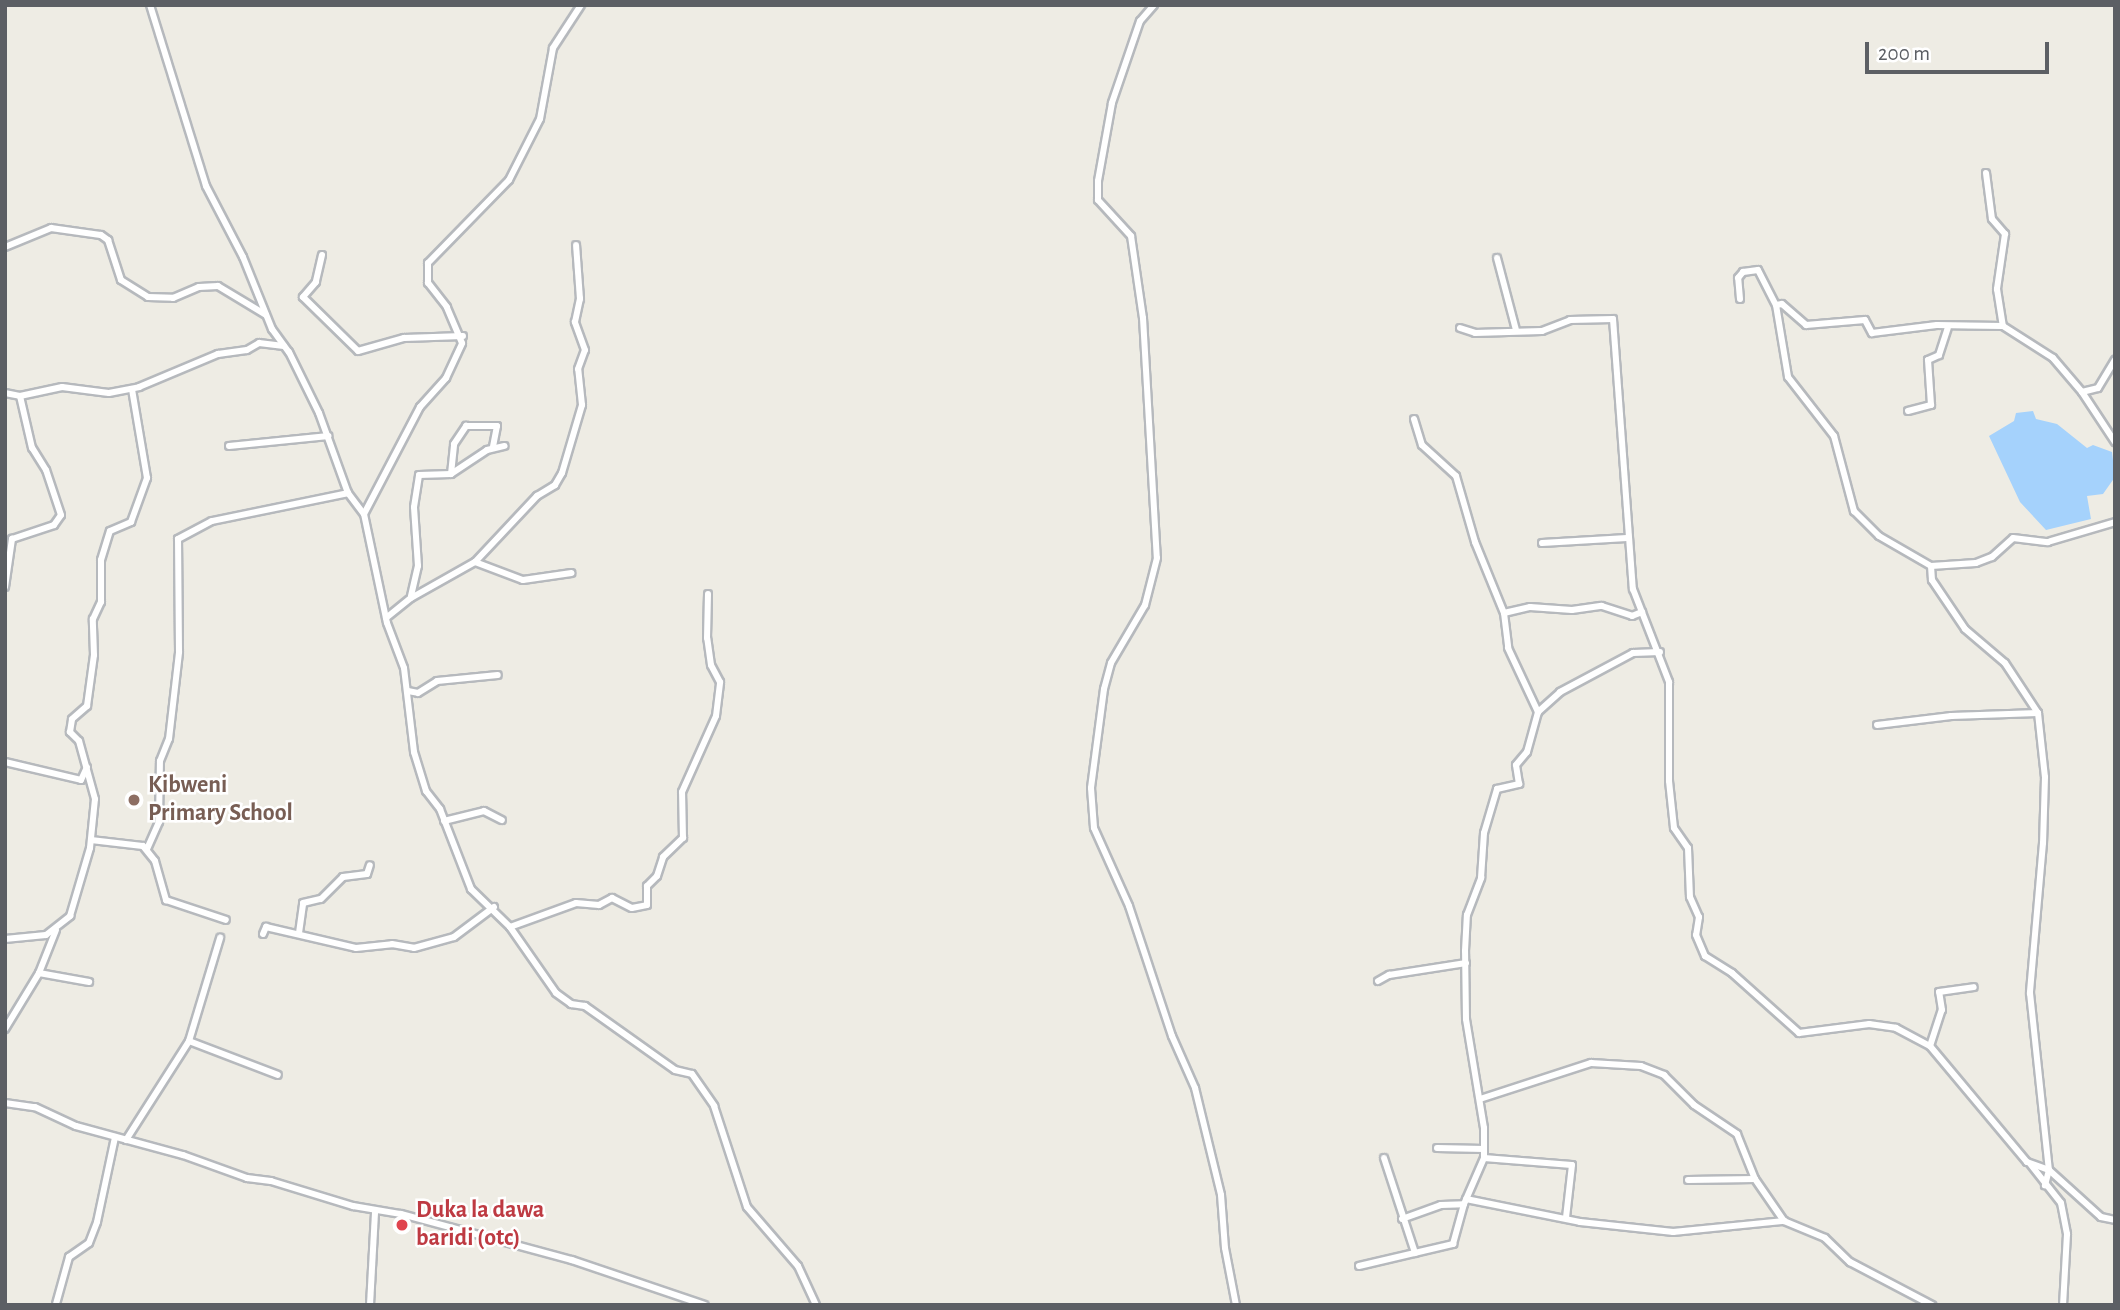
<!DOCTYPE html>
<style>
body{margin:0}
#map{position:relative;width:2120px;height:1310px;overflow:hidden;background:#eeece4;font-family:"Alegreya Sans",sans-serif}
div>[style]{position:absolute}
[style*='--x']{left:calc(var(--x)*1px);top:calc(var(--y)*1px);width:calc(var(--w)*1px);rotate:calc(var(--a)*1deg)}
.water>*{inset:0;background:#a5d2fc}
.roads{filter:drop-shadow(2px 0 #b6b9bd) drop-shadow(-2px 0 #b6b9bd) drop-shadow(0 2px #b6b9bd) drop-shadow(0 -2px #b6b9bd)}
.street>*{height:6px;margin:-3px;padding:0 3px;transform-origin:3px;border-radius:3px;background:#fff}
.dots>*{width:19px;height:19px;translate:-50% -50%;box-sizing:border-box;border:4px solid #fff;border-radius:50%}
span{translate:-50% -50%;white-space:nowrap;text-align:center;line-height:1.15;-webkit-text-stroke:5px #fff;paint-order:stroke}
.education-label{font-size:24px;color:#785e54;font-weight:700}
.left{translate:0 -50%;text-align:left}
.health-label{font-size:24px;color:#be3a42;font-weight:700}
.frame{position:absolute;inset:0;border:7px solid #5c5f64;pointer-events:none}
.scale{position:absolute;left:1865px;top:42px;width:184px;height:32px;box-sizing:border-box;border:4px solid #5c5f64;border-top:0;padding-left:9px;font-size:21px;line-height:24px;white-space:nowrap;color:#5c5f64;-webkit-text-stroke:5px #fff;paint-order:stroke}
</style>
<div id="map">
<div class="water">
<div style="clip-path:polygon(2033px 411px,2036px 419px,2057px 424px,2087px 448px,2093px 445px,2112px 452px,2115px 477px,2103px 494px,2087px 496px,2091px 519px,2046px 530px,2020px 502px,1989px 436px,2014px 421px,2016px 413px)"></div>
</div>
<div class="roads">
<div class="street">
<div style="--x:150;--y:5;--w:189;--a:72.8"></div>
<div style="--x:206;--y:186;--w:80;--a:62.5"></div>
<div style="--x:243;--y:257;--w:78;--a:68.1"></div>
<div style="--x:272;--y:329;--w:29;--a:54"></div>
<div style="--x:289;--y:352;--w:68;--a:63.8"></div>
<div style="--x:319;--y:413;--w:85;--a:70.1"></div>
<div style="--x:348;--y:493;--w:26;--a:53"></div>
<div style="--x:364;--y:514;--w:111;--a:78.1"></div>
<div style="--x:387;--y:623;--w:48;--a:69.3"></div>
<div style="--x:404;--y:668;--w:85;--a:83.2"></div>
<div style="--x:414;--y:752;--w:41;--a:72.9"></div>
<div style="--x:426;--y:791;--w:23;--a:52"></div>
<div style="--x:440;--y:809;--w:86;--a:68.8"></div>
<div style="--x:471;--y:889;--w:54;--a:44.3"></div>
<div style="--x:510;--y:927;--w:80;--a:55.1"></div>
<div style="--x:556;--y:993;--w:19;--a:36"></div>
<div style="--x:571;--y:1004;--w:14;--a:8"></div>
<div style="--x:585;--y:1006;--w:110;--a:35.4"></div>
<div style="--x:675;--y:1070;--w:17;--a:13"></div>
<div style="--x:692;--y:1074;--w:39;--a:55"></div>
<div style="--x:714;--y:1106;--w:106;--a:71.9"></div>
<div style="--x:747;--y:1207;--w:78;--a:49.2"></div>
<div style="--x:798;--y:1266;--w:43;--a:65.2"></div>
<div style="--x:1154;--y:5;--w:21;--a:131"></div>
<div style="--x:1140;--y:21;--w:87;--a:108.9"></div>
<div style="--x:1112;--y:103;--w:79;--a:100.2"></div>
<div style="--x:1098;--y:181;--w:19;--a:90"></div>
<div style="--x:1098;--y:200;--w:49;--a:47.5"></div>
<div style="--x:1131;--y:236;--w:83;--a:81.7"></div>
<div style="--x:1143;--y:318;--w:240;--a:86.7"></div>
<div style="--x:1157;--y:558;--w:49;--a:104.3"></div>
<div style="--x:1145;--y:605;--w:67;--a:120.4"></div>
<div style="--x:1111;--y:663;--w:27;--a:105"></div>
<div style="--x:1104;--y:689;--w:100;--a:97.5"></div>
<div style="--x:1091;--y:788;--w:40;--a:85.7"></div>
<div style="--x:1094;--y:828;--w:85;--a:65.8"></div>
<div style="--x:1129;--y:906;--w:137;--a:71.7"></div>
<div style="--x:1172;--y:1036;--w:57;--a:66.1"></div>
<div style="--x:1195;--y:1088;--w:110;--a:76.3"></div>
<div style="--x:1221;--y:1195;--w:53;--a:85.7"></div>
<div style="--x:1225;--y:1248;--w:58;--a:79.1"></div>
<div style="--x:1986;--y:173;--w:46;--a:82.6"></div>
<div style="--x:1992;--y:219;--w:20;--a:49"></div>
<div style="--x:2005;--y:234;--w:56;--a:98.3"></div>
<div style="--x:1997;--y:289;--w:37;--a:81"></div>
<div style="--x:2003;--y:326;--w:59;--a:32.6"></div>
<div style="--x:2053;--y:358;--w:45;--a:49.5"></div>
<div style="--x:2082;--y:392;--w:60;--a:56.6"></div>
<div style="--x:5;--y:247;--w:50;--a:-22.4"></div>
<div style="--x:51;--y:228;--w:50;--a:8"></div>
<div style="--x:101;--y:235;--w:9;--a:36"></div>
<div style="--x:108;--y:240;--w:42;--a:72"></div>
<div style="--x:121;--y:280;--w:32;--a:32"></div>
<div style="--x:148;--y:297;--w:25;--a:2"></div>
<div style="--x:173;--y:298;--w:28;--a:-23"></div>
<div style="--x:199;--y:287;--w:19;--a:-3"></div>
<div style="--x:218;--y:286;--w:56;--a:31.1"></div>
<div style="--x:322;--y:255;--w:28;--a:103"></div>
<div style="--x:316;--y:282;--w:20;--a:131"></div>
<div style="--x:303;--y:297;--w:77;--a:44.5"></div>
<div style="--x:358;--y:351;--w:48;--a:-15.8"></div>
<div style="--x:404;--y:338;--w:59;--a:-1.9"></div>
<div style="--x:1497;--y:258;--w:74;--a:75.2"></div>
<div style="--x:1740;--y:299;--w:21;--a:-95"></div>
<div style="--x:1738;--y:278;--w:8;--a:-50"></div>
<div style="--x:1743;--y:272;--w:15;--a:-8"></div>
<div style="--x:1758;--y:270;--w:39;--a:63"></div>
<div style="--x:1776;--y:305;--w:73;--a:80.5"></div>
<div style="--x:1788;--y:377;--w:75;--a:52.1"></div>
<div style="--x:1834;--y:436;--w:78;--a:75.1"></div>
<div style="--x:1854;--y:511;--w:35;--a:45"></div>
<div style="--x:1879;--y:536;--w:60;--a:30"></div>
<div style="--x:1931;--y:566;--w:14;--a:86"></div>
<div style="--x:1932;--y:580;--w:59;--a:56"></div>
<div style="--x:1965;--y:629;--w:52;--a:40.4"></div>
<div style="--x:2005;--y:663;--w:60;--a:56.6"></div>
<div style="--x:2038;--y:713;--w:64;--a:83.8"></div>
<div style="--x:2045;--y:777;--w:66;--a:91.7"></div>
<div style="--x:2043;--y:843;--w:151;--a:95"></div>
<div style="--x:2030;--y:993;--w:178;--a:83.9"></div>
<div style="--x:2049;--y:1170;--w:70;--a:42.1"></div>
<div style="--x:2101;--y:1217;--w:14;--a:12"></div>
<div style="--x:1776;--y:305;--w:6;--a:-9"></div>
<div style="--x:1782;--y:304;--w:32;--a:41"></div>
<div style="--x:1806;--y:325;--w:59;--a:-4.8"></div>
<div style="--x:1865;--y:320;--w:15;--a:62"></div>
<div style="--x:1872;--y:333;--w:65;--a:-7"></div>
<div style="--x:1937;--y:325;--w:66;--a:0.9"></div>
<div style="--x:1460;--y:328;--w:16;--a:18"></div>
<div style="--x:1475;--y:333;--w:67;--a:-1.7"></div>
<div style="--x:1542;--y:331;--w:30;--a:-21"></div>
<div style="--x:1570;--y:320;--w:43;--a:-1.3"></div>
<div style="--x:1613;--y:319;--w:271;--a:85.8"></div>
<div style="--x:1633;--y:589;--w:100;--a:68.8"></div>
<div style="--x:1669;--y:682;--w:99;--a:90"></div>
<div style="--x:1669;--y:781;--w:47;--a:83.9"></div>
<div style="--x:1674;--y:828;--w:24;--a:55"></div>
<div style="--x:1688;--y:848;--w:49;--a:87.7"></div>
<div style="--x:1690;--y:897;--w:22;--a:66"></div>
<div style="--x:1699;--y:917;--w:18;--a:99"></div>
<div style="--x:1696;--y:935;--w:23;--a:67"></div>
<div style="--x:1705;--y:956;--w:32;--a:32"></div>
<div style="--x:1732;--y:973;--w:90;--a:41.8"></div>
<div style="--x:1799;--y:1033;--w:71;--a:-7.3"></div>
<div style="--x:1869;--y:1024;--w:27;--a:8"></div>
<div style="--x:1896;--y:1028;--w:38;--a:28"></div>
<div style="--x:1930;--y:1046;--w:151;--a:50.1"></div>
<div style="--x:2027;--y:1162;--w:23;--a:20"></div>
<div style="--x:2049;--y:1170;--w:16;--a:105"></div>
<div style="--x:2082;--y:392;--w:16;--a:-14"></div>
<div style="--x:2098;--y:388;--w:33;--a:-59"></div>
<div style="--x:5;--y:393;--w:15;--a:11"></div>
<div style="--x:20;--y:396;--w:43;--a:-12.1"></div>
<div style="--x:62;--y:387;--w:47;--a:7.3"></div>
<div style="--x:109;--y:393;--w:31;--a:-11"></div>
<div style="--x:139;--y:387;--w:86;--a:-22.7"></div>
<div style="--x:218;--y:354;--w:29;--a:-8"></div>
<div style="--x:247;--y:350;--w:14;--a:-30"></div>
<div style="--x:259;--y:343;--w:25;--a:7"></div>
<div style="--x:1908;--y:411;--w:24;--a:-15"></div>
<div style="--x:1931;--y:405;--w:45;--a:-93.8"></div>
<div style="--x:1928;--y:360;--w:12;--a:-24"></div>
<div style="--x:1939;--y:355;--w:28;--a:-72"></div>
<div style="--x:1414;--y:419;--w:27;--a:73"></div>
<div style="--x:1422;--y:445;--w:46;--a:42.4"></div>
<div style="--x:1456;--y:476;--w:69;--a:73.9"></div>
<div style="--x:1475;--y:542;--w:77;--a:67.8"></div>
<div style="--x:1504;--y:613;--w:35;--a:83"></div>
<div style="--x:1508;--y:648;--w:71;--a:64.9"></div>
<div style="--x:229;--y:446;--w:100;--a:-5.8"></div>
<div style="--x:451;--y:474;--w:43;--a:-33.7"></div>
<div style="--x:487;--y:450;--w:18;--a:-13"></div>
<div style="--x:364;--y:514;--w:121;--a:-62.4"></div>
<div style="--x:420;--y:407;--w:39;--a:-48"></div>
<div style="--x:446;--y:378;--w:38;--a:-65"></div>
<div style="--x:462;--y:343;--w:39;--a:-113"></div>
<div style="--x:447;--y:307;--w:31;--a:-128"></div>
<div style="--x:428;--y:283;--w:20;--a:-90"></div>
<div style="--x:428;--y:263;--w:116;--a:-45.7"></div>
<div style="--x:509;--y:180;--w:68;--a:-63.1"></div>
<div style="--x:540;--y:119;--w:72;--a:-79.6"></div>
<div style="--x:553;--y:48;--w:51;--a:-56.9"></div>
<div style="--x:1542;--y:543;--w:85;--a:-3.4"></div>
<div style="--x:475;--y:562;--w:51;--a:20.6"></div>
<div style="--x:523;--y:580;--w:49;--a:-8.3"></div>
<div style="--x:1931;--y:566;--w:45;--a:-3.8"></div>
<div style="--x:1976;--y:563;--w:17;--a:-21"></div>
<div style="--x:1992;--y:557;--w:28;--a:-42"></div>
<div style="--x:2013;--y:538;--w:35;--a:7"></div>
<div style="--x:2048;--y:542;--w:70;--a:-16.6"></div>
<div style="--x:5;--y:587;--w:49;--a:-81.7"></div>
<div style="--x:12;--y:539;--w:44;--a:-18.4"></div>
<div style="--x:54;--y:525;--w:12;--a:-55"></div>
<div style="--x:61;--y:515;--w:47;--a:-108.4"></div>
<div style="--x:46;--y:470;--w:26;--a:-122"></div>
<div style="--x:32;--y:448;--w:53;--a:-103"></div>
<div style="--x:411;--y:596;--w:31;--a:-77"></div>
<div style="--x:418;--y:566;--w:59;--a:-93.9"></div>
<div style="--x:414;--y:507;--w:32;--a:-81"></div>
<div style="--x:419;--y:475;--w:32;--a:-2"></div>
<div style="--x:451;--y:474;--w:30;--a:-84"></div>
<div style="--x:454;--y:444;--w:22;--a:-56"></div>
<div style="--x:466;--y:426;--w:31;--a:0"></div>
<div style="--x:497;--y:426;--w:21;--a:101"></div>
<div style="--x:1504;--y:613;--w:27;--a:-13"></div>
<div style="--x:1530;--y:607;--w:42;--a:4.1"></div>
<div style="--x:1572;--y:610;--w:30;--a:-8"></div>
<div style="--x:1602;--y:606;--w:32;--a:18"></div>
<div style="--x:1632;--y:616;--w:11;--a:-22"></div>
<div style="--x:386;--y:618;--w:32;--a:-39"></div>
<div style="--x:411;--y:598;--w:73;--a:-29.4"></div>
<div style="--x:475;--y:562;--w:91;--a:-46.8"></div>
<div style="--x:537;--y:496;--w:21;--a:-31"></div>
<div style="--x:555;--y:485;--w:14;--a:-60"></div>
<div style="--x:562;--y:473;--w:71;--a:-73.6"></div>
<div style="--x:582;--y:405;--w:36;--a:-96"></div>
<div style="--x:578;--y:369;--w:20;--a:-70"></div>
<div style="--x:585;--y:350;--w:30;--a:-110"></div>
<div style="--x:575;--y:322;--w:24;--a:-78"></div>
<div style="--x:580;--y:299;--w:54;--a:-94.2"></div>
<div style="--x:408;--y:691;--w:10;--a:11"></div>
<div style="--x:418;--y:693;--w:22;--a:-32"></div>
<div style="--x:437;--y:681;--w:61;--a:-5.6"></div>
<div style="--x:1877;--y:725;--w:75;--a:-6.9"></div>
<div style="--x:1951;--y:716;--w:87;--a:-2"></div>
<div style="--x:5;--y:762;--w:78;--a:13.3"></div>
<div style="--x:81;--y:780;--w:14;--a:-65"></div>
<div style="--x:444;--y:821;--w:41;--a:-14"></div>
<div style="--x:484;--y:811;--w:20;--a:27"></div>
<div style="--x:91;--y:840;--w:52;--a:6.6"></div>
<div style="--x:143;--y:846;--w:19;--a:51"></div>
<div style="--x:155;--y:861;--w:41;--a:74.2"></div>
<div style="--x:166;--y:900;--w:63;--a:18.4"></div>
<div style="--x:147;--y:849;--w:30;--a:-66"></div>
<div style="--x:159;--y:822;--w:61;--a:-89.1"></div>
<div style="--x:160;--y:761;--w:24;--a:-68"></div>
<div style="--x:169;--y:739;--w:88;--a:-83.4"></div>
<div style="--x:179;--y:652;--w:113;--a:-90.5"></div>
<div style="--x:178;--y:539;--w:38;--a:-28"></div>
<div style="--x:212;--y:521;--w:139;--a:-11.6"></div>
<div style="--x:510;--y:927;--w:70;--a:-20"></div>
<div style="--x:576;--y:903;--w:23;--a:5"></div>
<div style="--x:599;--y:905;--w:15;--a:-28"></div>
<div style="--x:612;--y:898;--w:22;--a:27"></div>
<div style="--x:632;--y:908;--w:15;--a:-11"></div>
<div style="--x:647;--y:905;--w:19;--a:-90"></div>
<div style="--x:647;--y:886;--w:14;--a:-45"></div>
<div style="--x:657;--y:876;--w:20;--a:-72"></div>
<div style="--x:663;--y:857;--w:28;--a:-44"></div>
<div style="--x:683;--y:838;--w:46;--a:-91.2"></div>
<div style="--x:682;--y:792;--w:83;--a:-65.9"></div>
<div style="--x:716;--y:716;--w:34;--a:-83"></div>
<div style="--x:720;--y:682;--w:19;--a:-118"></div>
<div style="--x:711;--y:665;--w:27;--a:-98"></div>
<div style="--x:707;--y:638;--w:44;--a:-88.7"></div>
<div style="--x:299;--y:933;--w:30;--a:-82"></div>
<div style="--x:303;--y:903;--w:18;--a:-13"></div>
<div style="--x:321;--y:899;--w:31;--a:-45"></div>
<div style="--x:343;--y:877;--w:24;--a:-7"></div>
<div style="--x:367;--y:874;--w:9;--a:-72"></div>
<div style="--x:263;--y:934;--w:8;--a:-67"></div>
<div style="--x:266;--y:927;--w:92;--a:13.1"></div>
<div style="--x:356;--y:948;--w:36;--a:-6"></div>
<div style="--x:392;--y:944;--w:22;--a:10"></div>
<div style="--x:414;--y:948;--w:41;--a:-15.4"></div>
<div style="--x:454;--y:937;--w:50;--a:-36.9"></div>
<div style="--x:5;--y:939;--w:41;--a:-5.6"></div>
<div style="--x:46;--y:935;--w:31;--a:-38"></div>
<div style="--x:70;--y:916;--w:71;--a:-73.6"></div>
<div style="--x:90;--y:848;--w:49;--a:-84.2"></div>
<div style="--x:95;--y:799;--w:60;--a:-105.4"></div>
<div style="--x:79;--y:741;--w:13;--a:-135"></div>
<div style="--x:70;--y:732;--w:13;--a:-81"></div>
<div style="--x:72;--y:719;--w:20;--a:-41"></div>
<div style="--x:87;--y:706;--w:51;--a:-82.2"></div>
<div style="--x:94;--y:655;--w:36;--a:-92"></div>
<div style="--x:93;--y:619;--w:19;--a:-65"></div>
<div style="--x:101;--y:602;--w:42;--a:-90"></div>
<div style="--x:101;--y:560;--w:30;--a:-73"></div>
<div style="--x:110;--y:531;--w:23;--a:-23"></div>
<div style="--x:131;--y:522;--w:47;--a:-70"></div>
<div style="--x:147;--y:478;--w:90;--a:-99.6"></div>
<div style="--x:39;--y:973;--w:46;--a:-68.4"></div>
<div style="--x:1378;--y:981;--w:13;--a:-29"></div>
<div style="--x:1389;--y:975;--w:78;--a:-8.9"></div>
<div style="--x:5;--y:1029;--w:66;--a:-58.7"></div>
<div style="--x:39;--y:973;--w:51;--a:10.2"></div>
<div style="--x:189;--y:1041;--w:108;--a:-73.2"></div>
<div style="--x:1930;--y:1046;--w:38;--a:-72"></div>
<div style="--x:1942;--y:1010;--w:18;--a:-99"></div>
<div style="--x:1939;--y:992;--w:35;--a:-8"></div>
<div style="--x:1480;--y:1099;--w:117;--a:-18"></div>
<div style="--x:1591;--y:1063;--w:50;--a:3.4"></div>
<div style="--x:1641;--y:1066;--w:25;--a:21"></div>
<div style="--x:1664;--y:1075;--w:42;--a:45"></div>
<div style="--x:1694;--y:1105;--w:52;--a:34"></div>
<div style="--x:1737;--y:1134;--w:48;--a:68.2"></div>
<div style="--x:1755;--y:1179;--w:51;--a:55.4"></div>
<div style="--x:5;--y:1103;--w:30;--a:8"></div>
<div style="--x:35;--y:1107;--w:45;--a:24.9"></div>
<div style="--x:76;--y:1126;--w:111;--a:15.2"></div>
<div style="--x:183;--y:1155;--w:68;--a:19.8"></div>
<div style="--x:247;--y:1178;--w:24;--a:7"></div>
<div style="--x:271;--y:1181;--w:86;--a:17"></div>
<div style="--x:353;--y:1206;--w:49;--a:9.5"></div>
<div style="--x:401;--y:1214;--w:177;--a:15.1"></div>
<div style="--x:572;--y:1260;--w:140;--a:18.7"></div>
<div style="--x:126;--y:1140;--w:117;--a:-57.5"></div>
<div style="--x:189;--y:1041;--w:95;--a:20.9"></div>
<div style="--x:1437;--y:1148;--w:47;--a:1.2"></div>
<div style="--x:1384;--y:1158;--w:100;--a:71.9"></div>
<div style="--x:1484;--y:1158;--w:88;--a:4.5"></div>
<div style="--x:1572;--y:1165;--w:53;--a:96.5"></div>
<div style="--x:2031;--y:1165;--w:48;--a:51.7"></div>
<div style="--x:2061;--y:1203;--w:32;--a:79"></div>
<div style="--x:2067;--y:1234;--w:71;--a:93.2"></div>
<div style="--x:1688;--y:1180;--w:67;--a:-0.9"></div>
<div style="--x:1466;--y:1199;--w:116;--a:11.4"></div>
<div style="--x:1580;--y:1222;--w:94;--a:6.1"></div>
<div style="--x:1673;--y:1232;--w:112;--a:-5.7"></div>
<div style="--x:1784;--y:1221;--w:44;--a:22.5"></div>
<div style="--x:1825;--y:1238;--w:35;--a:44"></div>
<div style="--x:1850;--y:1262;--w:93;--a:27.7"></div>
<div style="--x:1402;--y:1219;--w:41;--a:-19.7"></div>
<div style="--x:1441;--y:1205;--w:23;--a:-2"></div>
<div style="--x:1359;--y:1266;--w:97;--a:-13.2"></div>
<div style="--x:1453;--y:1244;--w:41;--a:-74.6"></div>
<div style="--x:1464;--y:1204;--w:50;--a:-66.5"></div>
<div style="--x:1484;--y:1158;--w:30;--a:-90"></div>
<div style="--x:1484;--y:1128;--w:110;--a:-99.4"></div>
<div style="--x:1466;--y:1019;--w:68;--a:-90.8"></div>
<div style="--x:1465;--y:951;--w:36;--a:-87"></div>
<div style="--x:1467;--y:915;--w:40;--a:-69"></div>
<div style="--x:1481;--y:878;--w:45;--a:-86.2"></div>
<div style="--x:1484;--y:833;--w:46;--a:-73.5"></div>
<div style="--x:1497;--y:789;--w:23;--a:-13"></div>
<div style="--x:1519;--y:784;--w:19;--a:-99"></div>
<div style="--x:1516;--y:765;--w:17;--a:-50"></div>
<div style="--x:1527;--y:752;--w:41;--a:-74.6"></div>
<div style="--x:1538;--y:712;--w:30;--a:-42"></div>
<div style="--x:1560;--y:692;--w:83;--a:-28.1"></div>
<div style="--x:1633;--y:653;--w:27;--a:-2"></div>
<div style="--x:56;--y:1304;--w:49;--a:-74.5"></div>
<div style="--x:69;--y:1257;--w:24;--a:-35"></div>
<div style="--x:89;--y:1243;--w:22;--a:-69"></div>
<div style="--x:97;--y:1222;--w:87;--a:-78"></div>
<div style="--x:370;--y:1305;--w:93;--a:-86.9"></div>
</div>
</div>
<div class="dots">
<div style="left:134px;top:800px;background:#8d6e63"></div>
<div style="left:402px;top:1225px;background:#e0444e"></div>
</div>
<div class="education-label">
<span class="left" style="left:148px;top:800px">Kibweni<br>Primary School</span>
</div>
<div class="health-label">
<span class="left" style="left:416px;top:1225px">Duka la dawa<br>baridi (otc)</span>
</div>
<div class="frame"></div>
<div class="scale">200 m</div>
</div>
